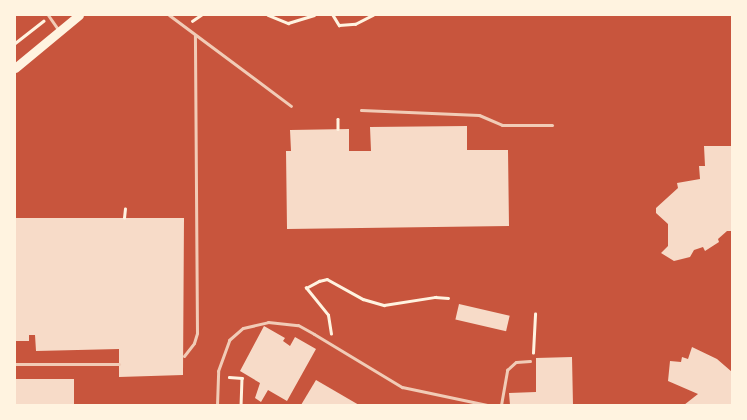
<!DOCTYPE html>
<style>
body{margin:0}
#map{position:relative;width:747px;height:420px;overflow:hidden;background:#c8553d;font-family:"Exo 2",sans-serif}
div>[style]{position:absolute}
[style*='--x']{left:calc(var(--x)*1px);top:calc(var(--y)*1px);width:calc(var(--w)*1px);rotate:calc(var(--a)*1deg)}
.building>*{inset:0;background:#f7dbc8;transform-origin:0 0}
.path>*{height:2.5px;margin:-1.25px;padding:0 1.25px;transform-origin:1.25px;border-radius:1.25px;background:#fff3e0}
.service>*{height:3px;margin:-1.5px;padding:0 1.5px;transform-origin:1.5px;border-radius:1.5px;background:#f1ccb7}
.secondary>*{height:9px;margin:-4.5px;padding:0 4.5px;transform-origin:4.5px;border-radius:4.5px;background:#fff3e0}
span{translate:-50% -50%;white-space:nowrap;text-align:center;line-height:1.15;-webkit-text-stroke:5px #fff3e0;paint-order:stroke}
.frame{position:absolute;inset:0;border:16px solid #fff3e0;pointer-events:none}
</style>
<div id="map">
<div class="building">
<div style="clip-path:polygon(467px 126px,467px 150px,508px 150px,509px 226px,287px 229px,286px 151px,291px 151px,290px 130px,349px 129px,349px 151px,371px 151px,370px 127px)"></div>
<div style="clip-path:polygon(704px 146px,732px 146px,732px 231px,727px 231px,718px 239px,719px 242px,705px 251px,703px 247px,694px 250px,690px 257px,674px 261px,661px 253px,668px 246px,668px 224px,656px 213px,656px 208px,678px 188px,677px 183px,700px 179px,699px 166px,705px 166px)"></div>
<div style="clip-path:polygon(15px 218px,184px 218px,183px 375px,119px 377px,119px 349px,36px 351px,35px 335px,29px 335px,29px 341px,15px 341px)"></div>
<div style="left:459px;top:304px;width:52px;height:16px;rotate:13deg"></div>
<div style="clip-path:polygon(264px 326px,285px 338px,283px 341px,290px 346px,295px 337px,316px 349px,287px 401px,268px 390px,261px 402px,255px 398px,260px 383px,240px 371px)"></div>
<div style="clip-path:polygon(692px 347px,717px 359px,732px 372px,732px 405px,684px 405px,698px 394px,668px 381px,670px 361px,681px 362px,682px 357px,688px 359px)"></div>
<div style="clip-path:polygon(572px 357px,573px 405px,510px 405px,509px 393px,536px 392px,536px 358px)"></div>
<div style="left:74px;top:379px;width:26px;height:59px;rotate:90deg"></div>
<div style="clip-path:polygon(316px 380px,359px 405px,301px 405px)"></div>
</div>
<div class="path">
<div style="--x:268;--y:15;--w:22;--a:22"></div>
<div style="--x:288;--y:23;--w:27;--a:-17"></div>
<div style="--x:333;--y:15;--w:12;--a:59"></div>
<div style="--x:339;--y:25;--w:16;--a:-4"></div>
<div style="--x:355;--y:24;--w:20;--a:-27"></div>
<div style="--x:192;--y:21;--w:11;--a:-34"></div>
<div style="--x:15;--y:43;--w:36;--a:-38"></div>
<div style="--x:338;--y:119;--w:10;--a:90"></div>
<div style="--x:124;--y:218;--w:9;--a:-84"></div>
<div style="--x:331;--y:334;--w:19;--a:-99"></div>
<div style="--x:328;--y:315;--w:35;--a:-129"></div>
<div style="--x:306;--y:288;--w:15;--a:-28"></div>
<div style="--x:319;--y:281;--w:8;--a:-14"></div>
<div style="--x:327;--y:279;--w:41;--a:29.1"></div>
<div style="--x:363;--y:299;--w:22;--a:16"></div>
<div style="--x:384;--y:305;--w:52;--a:-8.9"></div>
<div style="--x:435;--y:297;--w:13;--a:4"></div>
<div style="--x:533;--y:353;--w:39;--a:-87"></div>
<div style="--x:229;--y:377;--w:13;--a:4"></div>
<div style="--x:242;--y:378;--w:27;--a:92"></div>
</div>
<div class="service">
<div style="--x:48;--y:15;--w:19;--a:55"></div>
<div style="--x:169;--y:15;--w:152;--a:36.7"></div>
<div style="--x:361;--y:110;--w:118;--a:2.4"></div>
<div style="--x:479;--y:115;--w:25;--a:23"></div>
<div style="--x:502;--y:125;--w:50;--a:0"></div>
<div style="--x:184;--y:356;--w:16;--a:-52"></div>
<div style="--x:194;--y:343;--w:10;--a:-73"></div>
<div style="--x:197;--y:333;--w:298;--a:-90.4"></div>
<div style="--x:15;--y:364;--w:104;--a:0"></div>
<div style="--x:217;--y:405;--w:34;--a:-88"></div>
<div style="--x:218;--y:371;--w:33;--a:-70"></div>
<div style="--x:229;--y:340;--w:18;--a:-41"></div>
<div style="--x:243;--y:328;--w:26;--a:-13"></div>
<div style="--x:268;--y:322;--w:30;--a:6"></div>
<div style="--x:298;--y:325;--w:18;--a:29"></div>
<div style="--x:314;--y:334;--w:103;--a:31.1"></div>
<div style="--x:402;--y:387;--w:87;--a:12"></div>
<div style="--x:501;--y:405;--w:36;--a:-80"></div>
<div style="--x:507;--y:370;--w:12;--a:-42"></div>
<div style="--x:516;--y:362;--w:14;--a:-4"></div>
</div>
<div class="secondary">
<div style="--x:15;--y:68;--w:83;--a:-39.6"></div>
</div>
<div class="frame"></div>
</div>
